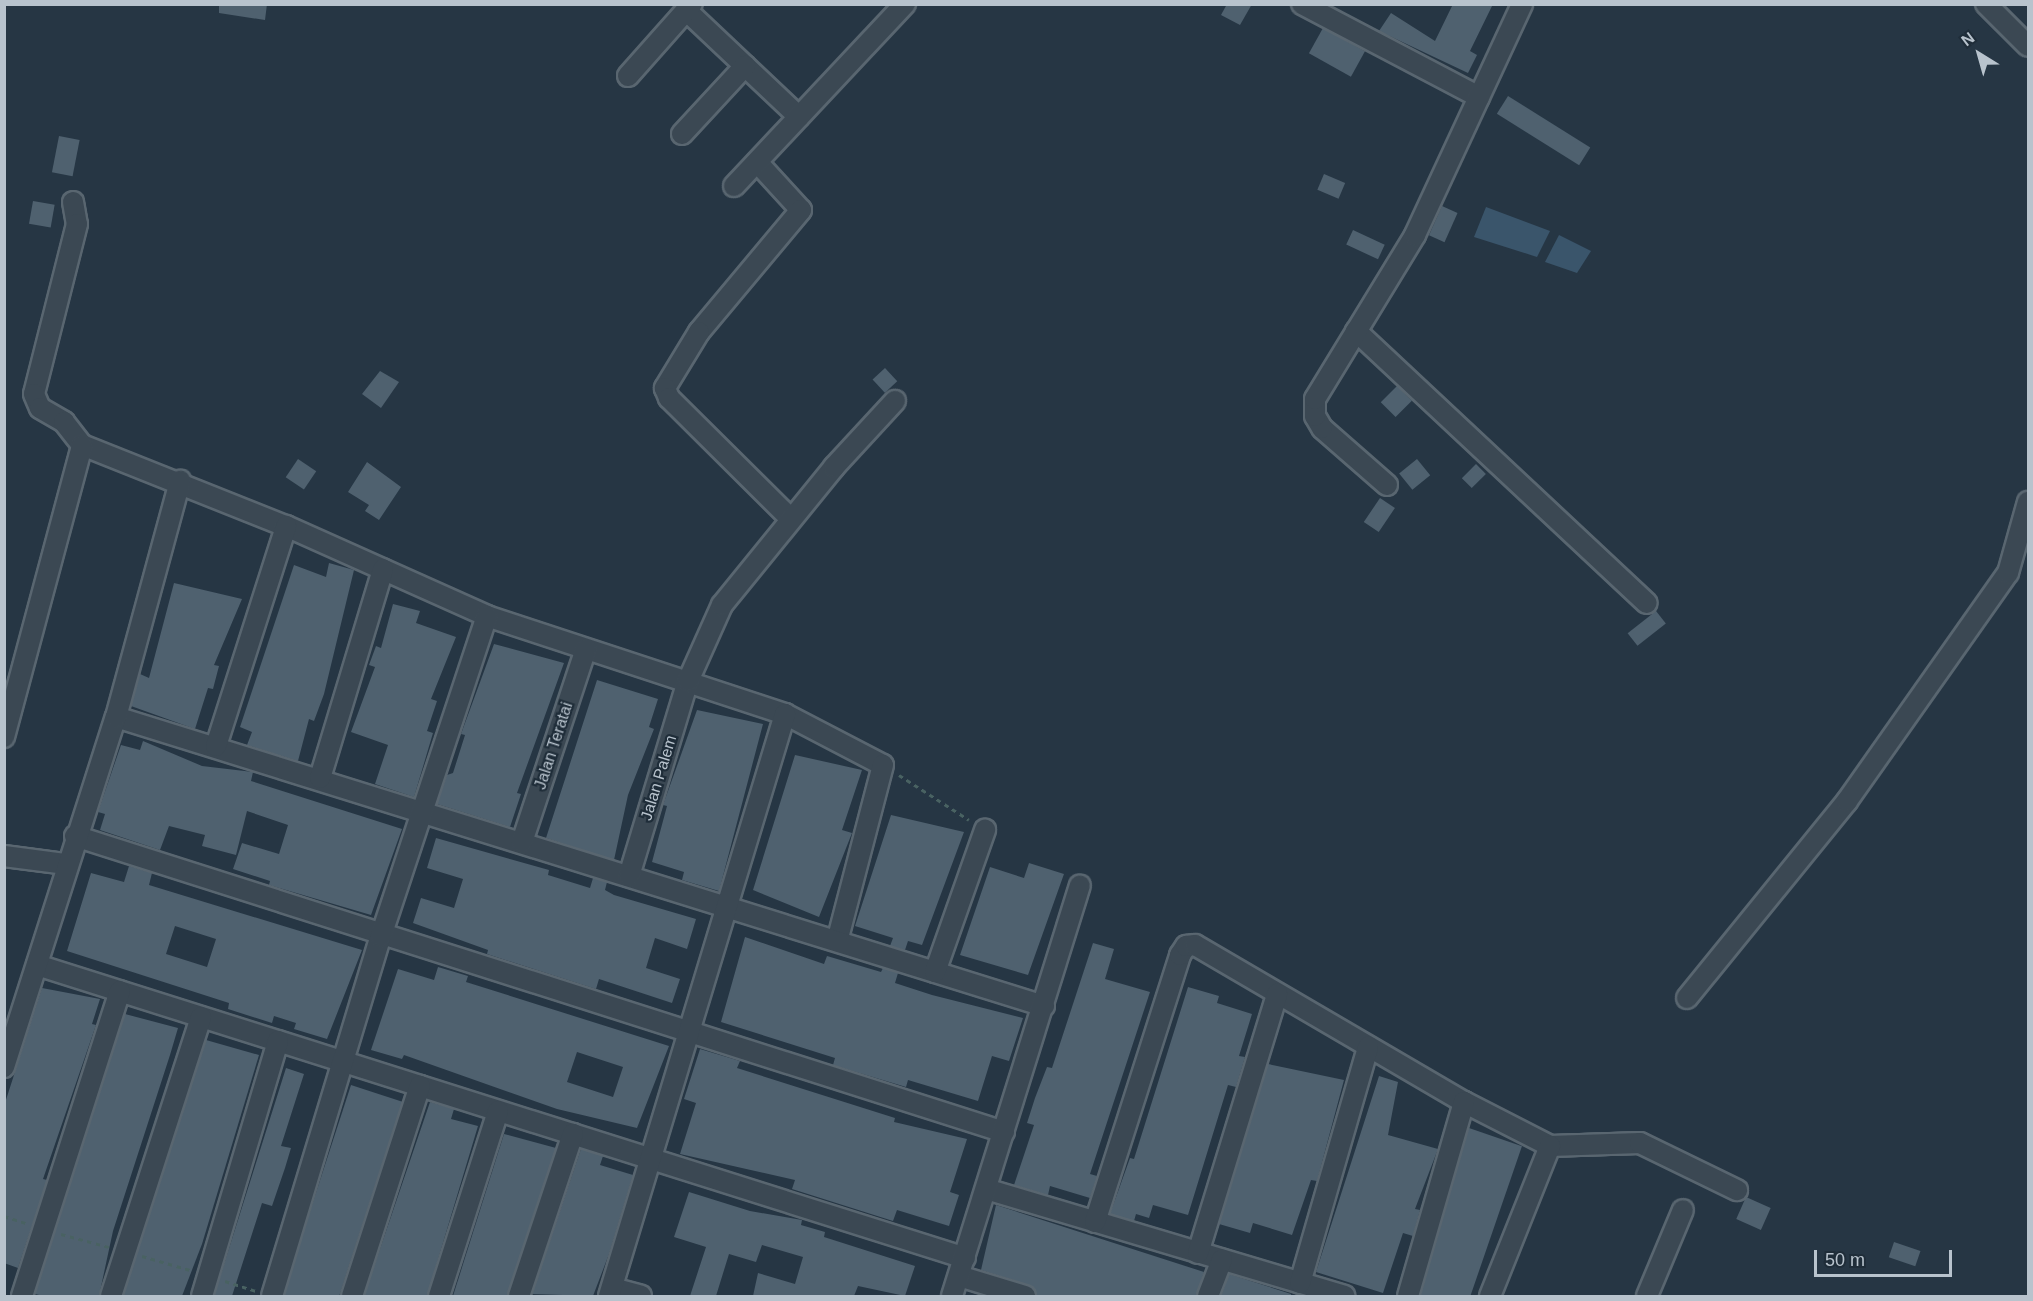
<!DOCTYPE html>
<style>
body{margin:0}
#map{position:relative;width:2033px;height:1301px;overflow:hidden;background:#263644;font-family:Arial,sans-serif}
div>[style]{position:absolute}
[style*='--x']{left:calc(var(--x)*1px);top:calc(var(--y)*1px);width:calc(var(--w)*1px);rotate:calc(var(--a)*1deg)}
.water>*{inset:0;background:#3a556b}
.building>*{inset:0;background:#4f616f;transform-origin:0 0}
.path>*{height:3px;margin-top:-1.5px;transform-origin:0;background:repeating-linear-gradient(90deg,#496262 0 4.5px,transparent 0 9px)}
.roads{filter:drop-shadow(2px 0 #596670) drop-shadow(-2px 0 #596670) drop-shadow(0 2px #596670) drop-shadow(0 -2px #596670)}
.minor>*{height:20px;margin:-10px;padding:0 10px;transform-origin:10px;border-radius:10px;background:#3b4853}
span{translate:-50% -50%;white-space:nowrap;text-align:center;line-height:1.15;-webkit-text-stroke:4.5px #1f2d39;paint-order:stroke}
.street-label{font-size:16px;color:#b8c3cd}
.frame{position:absolute;inset:0;border:6px solid #b8c3cd;pointer-events:none}
.north{position:absolute;left:1949px;top:24px;width:60px;height:60px;-webkit-text-stroke:4px #1f2d39;paint-order:stroke;rotate:323deg;font-size:16px;font-weight:700;line-height:24px;text-align:center;color:#b8c3cd}
.north::after{content:'';display:block;margin:auto;width:21px;height:27px;background:#b8c3cd;clip-path:polygon(50% 0,100% 100%,50% 72%,0 100%)}
.scale{position:absolute;left:1814px;top:1250px;width:138px;height:27px;box-sizing:border-box;border:3px solid #b8c3cd;border-top:0;padding-left:8px;font-size:18px;line-height:21px;white-space:nowrap;color:#b8c3cd;-webkit-text-stroke:4px #1f2d39;paint-order:stroke}
</style>
<div id="map">
<div class="water">
<div style="clip-path:polygon(1486px 207px,1550px 231px,1537px 257px,1474px 237px)"></div>
<div style="clip-path:polygon(1559px 235px,1591px 251px,1577px 273px,1545px 262px)"></div>
</div>
<div class="building">
<div style="clip-path:polygon(219px 4px,267px 4px,265px 20px,219px 13px)"></div>
<div style="clip-path:polygon(1227px 4px,1252px 4px,1240px 25px,1221px 15px)"></div>
<div style="clip-path:polygon(1453px 4px,1493px 4px,1470px 51px,1477px 55px,1468px 73px,1379px 31px,1391px 13px,1435px 41px)"></div>
<div style="left:1323px;top:28px;width:48px;height:29px;rotate:29deg"></div>
<div style="left:1508px;top:96px;width:97px;height:21px;rotate:32deg"></div>
<div style="left:59px;top:136px;width:21px;height:37px;rotate:11deg"></div>
<div style="left:1324px;top:174px;width:23px;height:17px;rotate:23deg"></div>
<div style="left:33px;top:201px;width:22px;height:23px;rotate:10deg"></div>
<div style="left:1442px;top:206px;width:17px;height:32px;rotate:24deg"></div>
<div style="left:1353px;top:230px;width:35px;height:16px;rotate:25deg"></div>
<div style="left:885px;top:368px;width:18px;height:17px;rotate:47deg"></div>
<div style="clip-path:polygon(380px 371px,399px 382px,381px 408px,362px 394px)"></div>
<div style="left:1397px;top:386px;width:21px;height:23px;rotate:45deg"></div>
<div style="left:298px;top:459px;width:22px;height:22px;rotate:34deg"></div>
<div style="left:1417px;top:459px;width:21px;height:23px;rotate:51deg"></div>
<div style="clip-path:polygon(367px 462px,401px 487px,379px 520px,365px 511px,369px 505px,348px 492px)"></div>
<div style="left:1476px;top:464px;width:14px;height:20px;rotate:45deg"></div>
<div style="left:1380px;top:498px;width:18px;height:29px;rotate:34deg"></div>
<div style="clip-path:polygon(329px 563px,354px 570px,324px 694px,314px 721px,309px 719px,298px 761px,247px 745px,252px 732px,240px 727px,294px 565px,326px 577px)"></div>
<div style="clip-path:polygon(174px 583px,242px 599px,214px 665px,219px 666px,213px 689px,208px 688px,195px 729px,131px 706px,140px 674px,149px 678px)"></div>
<div style="clip-path:polygon(393px 604px,420px 611px,416px 623px,456px 637px,431px 699px,437px 701px,427px 731px,433px 733px,414px 797px,375px 784px,388px 745px,351px 732px,375px 667px,369px 665px,376px 646px,381px 648px)"></div>
<div style="left:1656px;top:611px;width:16px;height:36px;rotate:52deg"></div>
<div style="clip-path:polygon(494px 644px,564px 663px,517px 793px,521px 794px,510px 827px,437px 804px,447px 775px,453px 773px,465px 735px,461px 734px)"></div>
<div style="clip-path:polygon(597px 680px,658px 699px,649px 727px,654px 729px,628px 795px,614px 860px,546px 838px)"></div>
<div style="clip-path:polygon(697px 710px,763px 724px,719px 891px,682px 880px,684px 872px,652px 862px,667px 806px,663px 805px)"></div>
<div style="clip-path:polygon(143px 741px,202px 766px,253px 772px,251px 781px,402px 829px,371px 915px,269px 885px,270px 881px,233px 869px,242px 843px,279px 854px,288px 825px,247px 811px,236px 855px,202px 846px,205px 835px,169px 826px,160px 850px,100px 830px,105px 814px,98px 812px,121px 745px,140px 750px)"></div>
<div style="clip-path:polygon(795px 755px,862px 770px,842px 830px,852px 833px,819px 917px,753px 890px)"></div>
<div style="clip-path:polygon(891px 815px,964px 832px,922px 945px,908px 941px,905px 950px,890px 946px,893px 938px,855px 926px)"></div>
<div style="clip-path:polygon(436px 838px,549px 870px,548px 875px,590px 888px,593px 878px,607px 882px,605px 890px,614px 895px,696px 919px,687px 949px,655px 938px,646px 968px,680px 979px,672px 1003px,599px 979px,596px 989px,487px 954px,488px 950px,413px 923px,421px 898px,454px 908px,463px 879px,427px 868px)"></div>
<div style="clip-path:polygon(1029px 863px,1064px 874px,1028px 975px,960px 955px,990px 867px,1024px 878px)"></div>
<div style="clip-path:polygon(evenodd,129px 866px,152px 873px,149px 885px,362px 950px,327px 1039px,294px 1029px,296px 1023px,274px 1016px,272px 1023px,228px 1009px,229px 1003px,67px 951px,91px 873px,124px 882px,129px 866px,175px 926px,216px 939px,207px 967px,166px 954px,175px 926px)"></div>
<div style="clip-path:polygon(745px 937px,824px 964px,827px 956px,881px 972px,883px 968px,898px 973px,895px 983px,932px 995px,1023px 1018px,1009px 1061px,992px 1056px,978px 1101px,908px 1080px,906px 1087px,856px 1072px,833px 1065px,835px 1058px,721px 1022px)"></div>
<div style="clip-path:polygon(1093px 943px,1114px 949px,1105px 979px,1150px 992px,1090px 1174px,1097px 1176px,1090px 1198px,1050px 1186px,1048px 1195px,1014px 1185px,1034px 1125px,1027px 1123px,1035px 1098px,1047px 1067px,1052px 1068px)"></div>
<div style="clip-path:polygon(evenodd,438px 967px,468px 976px,466px 982px,669px 1046px,637px 1128px,557px 1109px,404px 1055px,402px 1059px,371px 1050px,398px 969px,434px 980px,438px 967px,577px 1052px,623px 1067px,613px 1097px,567px 1082px,577px 1052px)"></div>
<div style="clip-path:polygon(1188px 987px,1219px 996px,1217px 1003px,1252px 1014px,1239px 1056px,1245px 1057px,1236px 1087px,1228px 1085px,1188px 1215px,1153px 1205px,1149px 1218px,1136px 1214px,1134px 1221px,1110px 1214px,1130px 1158px,1134px 1159px)"></div>
<div style="clip-path:polygon(42px 988px,100px 999px,92px 1024px,96px 1025px,43px 1179px,47px 1180px,18px 1268px,4px 1263px,4px 1106px)"></div>
<div style="clip-path:polygon(125px 1014px,178px 1028px,170px 1055px,113px 1231px,99px 1296px,43px 1296px,35px 1294px)"></div>
<div style="clip-path:polygon(206px 1040px,259px 1055px,202px 1244px,182px 1296px,123px 1296px)"></div>
<div style="clip-path:polygon(700px 1049px,740px 1061px,737px 1068px,895px 1118px,894px 1122px,967px 1139px,950px 1192px,959px 1195px,949px 1226px,897px 1210px,893px 1221px,792px 1189px,795px 1180px,680px 1154px,696px 1103px,684px 1099px)"></div>
<div style="clip-path:polygon(1268px 1064px,1344px 1080px,1317px 1181px,1311px 1180px,1292px 1235px,1253px 1223px,1250px 1233px,1219px 1224px)"></div>
<div style="clip-path:polygon(286px 1068px,304px 1074px,281px 1146px,291px 1148px,285px 1168px,272px 1206px,262px 1203px,232px 1296px,214px 1296px)"></div>
<div style="clip-path:polygon(1379px 1076px,1398px 1082px,1388px 1135px,1438px 1149px,1415px 1209px,1420px 1210px,1413px 1236px,1403px 1233px,1383px 1293px,1316px 1272px)"></div>
<div style="left:351px;top:1085px;width:54px;height:221px;rotate:18deg"></div>
<div style="clip-path:polygon(430px 1102px,454px 1109px,451px 1119px,478px 1126px,427px 1296px,364px 1296px)"></div>
<div style="left:1469px;top:1128px;width:56px;height:175px;rotate:19deg"></div>
<div style="clip-path:polygon(504px 1134px,556px 1148px,507px 1296px,453px 1296px)"></div>
<div style="clip-path:polygon(581px 1149px,603px 1156px,600px 1165px,633px 1175px,609px 1254px,593px 1296px,532px 1294px)"></div>
<div style="clip-path:polygon(689px 1192px,750px 1211px,802px 1220px,801px 1225px,825px 1232px,824px 1237px,915px 1266px,905px 1296px,858px 1286px,854px 1296px,753px 1296px,758px 1273px,795px 1284px,803px 1257px,762px 1245px,756px 1262px,729px 1254px,716px 1296px,690px 1296px,706px 1247px,674px 1237px)"></div>
<div style="left:1746px;top:1197px;width:27px;height:24px;rotate:24deg"></div>
<div style="clip-path:polygon(996px 1205px,1204px 1272px,1196px 1296px,1037px 1296px,1029px 1285px,981px 1270px)"></div>
<div style="left:1894px;top:1242px;width:28px;height:16px;rotate:19deg"></div>
<div style="clip-path:polygon(1229px 1274px,1291px 1294px,1291px 1296px,1221px 1296px)"></div>
</div>
<div class="path">
<div style="--x:899;--y:775;--w:83;--a:32.7"></div>
<div style="--x:4;--y:1216;--w:23;--a:18"></div>
<div style="--x:61;--y:1234;--w:50;--a:15.2"></div>
<div style="--x:142;--y:1256;--w:50;--a:16.3"></div>
<div style="--x:225;--y:1281;--w:33;--a:18"></div>
</div>
<div class="roads">
<div class="minor">
<div style="--x:1302;--y:4;--w:200;--a:27.7"></div>
<div style="--x:1986;--y:4;--w:59;--a:45"></div>
<div style="--x:687;--y:11;--w:154;--a:43.4"></div>
<div style="--x:628;--y:76;--w:96;--a:-48.4"></div>
<div style="--x:682;--y:134;--w:93;--a:-47.2"></div>
<div style="--x:757;--y:162;--w:65;--a:47.5"></div>
<div style="--x:801;--y:210;--w:159;--a:129.9"></div>
<div style="--x:699;--y:332;--w:66;--a:121.3"></div>
<div style="--x:665;--y:388;--w:11;--a:68"></div>
<div style="--x:669;--y:398;--w:172;--a:44.8"></div>
<div style="--x:734;--y:186;--w:250;--a:-46.8"></div>
<div style="--x:73;--y:202;--w:22;--a:80"></div>
<div style="--x:77;--y:224;--w:175;--a:104.2"></div>
<div style="--x:34;--y:394;--w:15;--a:67"></div>
<div style="--x:40;--y:408;--w:28;--a:30"></div>
<div style="--x:64;--y:422;--w:29;--a:52"></div>
<div style="--x:82;--y:445;--w:219;--a:21.7"></div>
<div style="--x:286;--y:526;--w:220;--a:24.1"></div>
<div style="--x:487;--y:616;--w:314;--a:18.2"></div>
<div style="--x:785;--y:714;--w:110;--a:27.5"></div>
<div style="--x:883;--y:765;--w:182;--a:104.6"></div>
<div style="--x:1356;--y:331;--w:398;--a:43.1"></div>
<div style="--x:1387;--y:485;--w:86;--a:-138.8"></div>
<div style="--x:1322;--y:428;--w:14;--a:-120"></div>
<div style="--x:1315;--y:416;--w:17;--a:-90"></div>
<div style="--x:1315;--y:399;--w:192;--a:-58.6"></div>
<div style="--x:1415;--y:235;--w:255;--a:-65.1"></div>
<div style="--x:116;--y:717;--w:972;--a:17.3"></div>
<div style="--x:4;--y:737;--w:302;--a:-75"></div>
<div style="--x:216;--y:746;--w:231;--a:-72.3"></div>
<div style="--x:320;--y:778;--w:218;--a:-73.2"></div>
<div style="--x:75;--y:836;--w:975;--a:17.67"></div>
<div style="--x:522;--y:842;--w:203;--a:-71.7"></div>
<div style="--x:4;--y:856;--w:63;--a:7.4"></div>
<div style="--x:629;--y:876;--w:204;--a:-73.2"></div>
<div style="--x:688;--y:681;--w:83;--a:-65.9"></div>
<div style="--x:722;--y:605;--w:178;--a:-50.9"></div>
<div style="--x:834;--y:467;--w:90;--a:-47.3"></div>
<div style="--x:37;--y:965;--w:973;--a:17.52"></div>
<div style="--x:935;--y:972;--w:151;--a:-70.6"></div>
<div style="--x:1687;--y:998;--w:254;--a:-50.9"></div>
<div style="--x:1847;--y:801;--w:279;--a:-54.8"></div>
<div style="--x:2008;--y:573;--w:74;--a:-74.3"></div>
<div style="--x:4;--y:1067;--w:367;--a:-72.3"></div>
<div style="--x:116;--y:717;--w:245;--a:-74.8"></div>
<div style="--x:1550;--y:1146;--w:90;--a:-1.9"></div>
<div style="--x:1640;--y:1143;--w:108;--a:25.9"></div>
<div style="--x:986;--y:1189;--w:374;--a:16.6"></div>
<div style="--x:1095;--y:1222;--w:280;--a:-72.3"></div>
<div style="--x:1180;--y:955;--w:11;--a:-56"></div>
<div style="--x:1186;--y:946;--w:9;--a:-6"></div>
<div style="--x:1195;--y:945;--w:311;--a:30.3"></div>
<div style="--x:1464;--y:1102;--w:97;--a:27.1"></div>
<div style="--x:1550;--y:1146;--w:162;--a:111.8"></div>
<div style="--x:1198;--y:1253;--w:271;--a:-73"></div>
<div style="--x:959;--y:1276;--w:69;--a:16.9"></div>
<div style="--x:1300;--y:1283;--w:246;--a:-73.9"></div>
<div style="--x:612;--y:1288;--w:30;--a:15"></div>
<div style="--x:22;--y:1296;--w:320;--a:-72.2"></div>
<div style="--x:111;--y:1296;--w:293;--a:-72.1"></div>
<div style="--x:202;--y:1296;--w:266;--a:-73.4"></div>
<div style="--x:272;--y:1296;--w:376;--a:-73.2"></div>
<div style="--x:381;--y:936;--w:337;--a:-71.7"></div>
<div style="--x:352;--y:1296;--w:221;--a:-72.1"></div>
<div style="--x:439;--y:1296;--w:194;--a:-72.3"></div>
<div style="--x:519;--y:1296;--w:171;--a:-71.6"></div>
<div style="--x:609;--y:1296;--w:608;--a:-73.17"></div>
<div style="--x:952;--y:1296;--w:430;--a:-72.7"></div>
<div style="--x:1208;--y:1296;--w:39;--a:-69"></div>
<div style="--x:1408;--y:1296;--w:202;--a:-73.9"></div>
<div style="--x:1647;--y:1296;--w:93;--a:-67.3"></div>
</div>
</div>
<div class="street-label">
<span style="left:554px;top:746px;rotate:-72deg">Jalan Teratai</span>
<span style="left:659px;top:778px;rotate:-73deg">Jalan Palem</span>
</div>
<div class="frame"></div>
<div class="north">N</div>
<div class="scale">50 m</div>
</div>
